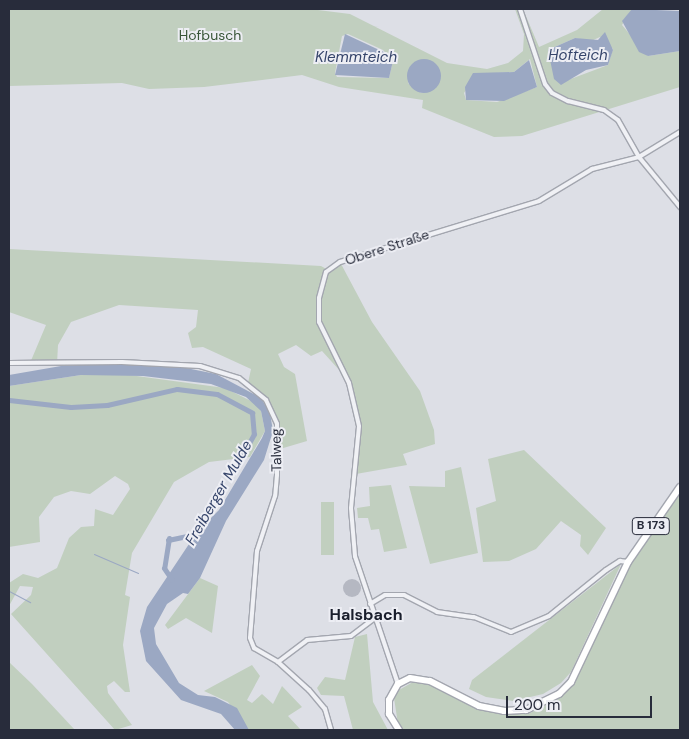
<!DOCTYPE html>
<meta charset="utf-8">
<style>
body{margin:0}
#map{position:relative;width:689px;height:739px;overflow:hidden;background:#dddfe6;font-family:"DM Sans",sans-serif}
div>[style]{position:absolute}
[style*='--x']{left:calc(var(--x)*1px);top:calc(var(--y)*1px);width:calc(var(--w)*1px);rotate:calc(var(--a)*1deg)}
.green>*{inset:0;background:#c1cfbf;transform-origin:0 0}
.water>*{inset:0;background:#9ba8c3}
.round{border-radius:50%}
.stream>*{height:1px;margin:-0.5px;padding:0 0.5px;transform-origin:0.5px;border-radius:0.5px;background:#9ba8c3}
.canal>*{height:5px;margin:-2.5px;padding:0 2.5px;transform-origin:2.5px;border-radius:2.5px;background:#9ba8c3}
.building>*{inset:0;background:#b5b8c2}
.roads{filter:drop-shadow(1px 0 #a3a6af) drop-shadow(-1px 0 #a3a6af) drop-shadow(0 1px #a3a6af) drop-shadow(0 -1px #a3a6af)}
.minor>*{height:4px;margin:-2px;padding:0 2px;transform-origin:2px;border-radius:2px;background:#f0f1f5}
.primary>*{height:6px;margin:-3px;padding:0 3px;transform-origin:3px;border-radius:3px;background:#fff}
span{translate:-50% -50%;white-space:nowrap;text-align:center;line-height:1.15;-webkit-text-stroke:4px #edeef4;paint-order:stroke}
.shield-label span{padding:1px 4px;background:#edeef4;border:1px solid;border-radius:4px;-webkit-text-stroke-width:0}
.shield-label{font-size:12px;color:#282c3b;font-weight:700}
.park-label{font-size:14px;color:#385537}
.street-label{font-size:14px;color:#282c3b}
.water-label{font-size:15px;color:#36456b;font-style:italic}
.quarter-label{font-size:16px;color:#1a1e2c;font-weight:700}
.frame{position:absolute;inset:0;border:10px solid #282c3b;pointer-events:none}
.scale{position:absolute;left:506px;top:696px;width:146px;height:22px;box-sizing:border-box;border:2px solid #282c3b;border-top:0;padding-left:6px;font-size:15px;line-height:18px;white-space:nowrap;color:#282c3b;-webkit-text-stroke:4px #edeef4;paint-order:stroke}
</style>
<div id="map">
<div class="green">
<div style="clip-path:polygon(evenodd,9px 9px,310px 9px,350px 14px,447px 63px,487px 69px,508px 63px,523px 51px,524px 34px,515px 9px,523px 9px,539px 47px,577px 30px,603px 9px,632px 9px,622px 25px,648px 56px,680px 51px,680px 87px,522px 136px,494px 137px,422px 108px,423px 100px,339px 87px,302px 75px,204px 87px,149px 89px,122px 83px,9px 86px,9px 9px,348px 34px,383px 50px,393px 61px,389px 78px,337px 77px,335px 73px,342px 36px,348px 34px,9px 9px,600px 37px,613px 49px,608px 65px,568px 80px,548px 50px,575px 38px,591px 41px,600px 37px,9px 9px,530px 59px,537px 87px,497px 102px,466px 100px,464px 93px,477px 74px,514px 72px,530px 59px,9px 9px,409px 71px,436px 88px,421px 93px,408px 83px,409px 71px)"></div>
<div style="clip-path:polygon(9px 249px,321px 266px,328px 270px,340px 262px,372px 322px,420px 391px,434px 430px,435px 444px,403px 454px,407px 465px,356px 474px,360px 429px,350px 382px,322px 351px,311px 356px,296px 345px,278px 354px,284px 367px,295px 374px,307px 441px,280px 449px,277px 424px,266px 400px,248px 383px,251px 369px,203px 347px,192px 348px,188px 333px,196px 327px,198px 310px,119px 305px,71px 322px,58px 345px,57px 364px,30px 363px,46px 325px,9px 312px)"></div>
<div style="clip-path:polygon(122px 374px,225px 388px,255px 403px,261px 411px,265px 431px,250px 457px,209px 462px,174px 482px,132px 553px,125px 595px,130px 597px,123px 645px,130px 692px,125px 692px,114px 681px,107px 686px,108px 693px,132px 725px,115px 730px,11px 614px,31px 595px,33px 587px,20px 586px,9px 606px,9px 583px,23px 574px,38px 578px,57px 568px,69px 538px,81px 527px,94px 526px,95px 509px,113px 515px,130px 489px,128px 484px,115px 476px,90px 494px,71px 491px,54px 497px,39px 517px,40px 542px,9px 547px,9px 386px,81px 375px)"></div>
<div style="clip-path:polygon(524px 450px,606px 528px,588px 555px,580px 546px,581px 535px,561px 521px,536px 549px,509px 561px,483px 562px,476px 508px,496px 501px,488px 459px)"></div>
<div style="clip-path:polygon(461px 467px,478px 553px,430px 564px,409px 486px,445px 487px,445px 471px)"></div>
<div style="clip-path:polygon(391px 485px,407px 548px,384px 552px,379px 529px,371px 530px,368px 518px,358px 518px,357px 508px,370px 506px,369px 487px)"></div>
<div style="clip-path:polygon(680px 493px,680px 730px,404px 730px,398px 724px,394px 698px,399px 690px,413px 682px,428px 684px,473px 707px,504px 714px,530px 713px,558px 699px,580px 671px,631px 562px)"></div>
<div style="left:334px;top:502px;width:53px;height:13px;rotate:90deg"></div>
<div style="clip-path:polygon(621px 564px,571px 672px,561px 683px,543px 694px,513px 701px,486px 697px,469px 689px,472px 680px)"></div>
<div style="clip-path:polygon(200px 578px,218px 586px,212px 633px,186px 618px,168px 629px,165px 625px)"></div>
<div style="clip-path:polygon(367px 634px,373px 702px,388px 730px,353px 730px,344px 696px,321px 695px,317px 688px,325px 677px,345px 680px,355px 637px)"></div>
<div style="clip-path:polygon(9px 662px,32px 684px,75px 730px,9px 730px)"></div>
<div style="clip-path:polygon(252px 665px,260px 676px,247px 700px,252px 703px,262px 694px,273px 704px,282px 686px,302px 707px,288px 716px,301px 730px,249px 730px,228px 702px,204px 691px)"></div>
</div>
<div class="water">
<div style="clip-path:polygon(632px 9px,680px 11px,680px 51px,648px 56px,639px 52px,622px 21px)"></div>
<div style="clip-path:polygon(605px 32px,613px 50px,608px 65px,586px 70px,561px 85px,554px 79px,548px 50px,575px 38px,598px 40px)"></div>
<div style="clip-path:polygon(345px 34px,390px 55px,393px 61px,389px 78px,335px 75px)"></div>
<div class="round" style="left:407px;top:59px;width:34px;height:34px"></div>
<div style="clip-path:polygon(529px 60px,537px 87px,504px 101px,466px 100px,465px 87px,473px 73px,514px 72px)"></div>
<div style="clip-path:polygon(117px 363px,181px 367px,216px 374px,261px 398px,270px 413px,273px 431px,264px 460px,226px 521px,200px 578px,188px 594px,183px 593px,167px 604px,154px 628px,156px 644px,179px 683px,198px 695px,215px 697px,237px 708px,249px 730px,235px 730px,221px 714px,181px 700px,146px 661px,140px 631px,147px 607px,197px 532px,219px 510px,262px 438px,265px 431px,261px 411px,246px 397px,211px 384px,143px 376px,81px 375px,9px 386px,9px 375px,61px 366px)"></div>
</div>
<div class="stream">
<div style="--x:94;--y:554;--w:48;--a:23.4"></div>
<div style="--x:9;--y:591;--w:24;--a:28"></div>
</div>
<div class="canal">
<div style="--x:9;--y:400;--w:62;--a:6.4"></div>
<div style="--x:71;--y:407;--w:36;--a:-3"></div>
<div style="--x:107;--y:405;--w:72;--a:-12.9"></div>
<div style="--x:177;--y:389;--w:40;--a:7.1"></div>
<div style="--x:217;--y:394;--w:40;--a:28"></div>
<div style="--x:252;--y:413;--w:21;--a:85"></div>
<div style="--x:254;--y:434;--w:25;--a:119"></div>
<div style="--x:169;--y:538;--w:30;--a:99"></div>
<div style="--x:164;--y:568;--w:14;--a:56"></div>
<div style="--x:168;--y:540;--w:35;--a:-12"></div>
</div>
<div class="building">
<div class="round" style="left:343px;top:579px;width:18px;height:18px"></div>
</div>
<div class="roads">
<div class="minor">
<div style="--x:520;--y:9;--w:79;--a:71.6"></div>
<div style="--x:545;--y:84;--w:11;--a:52"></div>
<div style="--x:552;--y:93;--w:18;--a:27"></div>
<div style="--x:568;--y:101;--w:37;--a:14"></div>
<div style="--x:604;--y:110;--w:17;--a:36"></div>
<div style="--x:618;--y:120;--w:43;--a:60.4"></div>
<div style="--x:639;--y:157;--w:65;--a:50.6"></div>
<div style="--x:9;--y:363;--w:113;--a:-0.5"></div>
<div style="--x:122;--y:362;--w:78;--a:2.9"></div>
<div style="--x:200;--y:366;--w:41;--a:17.1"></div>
<div style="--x:239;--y:378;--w:35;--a:39"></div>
<div style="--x:266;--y:400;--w:26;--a:65"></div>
<div style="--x:277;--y:424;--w:51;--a:90"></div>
<div style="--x:277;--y:475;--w:21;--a:95"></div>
<div style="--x:275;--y:496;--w:58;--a:108.1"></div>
<div style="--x:257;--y:551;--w:87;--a:94.6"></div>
<div style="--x:250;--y:638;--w:11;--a:68"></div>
<div style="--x:254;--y:648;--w:28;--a:30"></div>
<div style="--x:278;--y:662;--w:42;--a:42.1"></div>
<div style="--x:309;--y:690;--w:25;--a:50"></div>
<div style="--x:325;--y:709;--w:22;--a:74"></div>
<div style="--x:370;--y:604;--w:17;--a:-31"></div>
<div style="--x:385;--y:595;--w:19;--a:0"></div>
<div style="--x:404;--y:595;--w:37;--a:27"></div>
<div style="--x:437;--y:612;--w:37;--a:8"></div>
<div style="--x:474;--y:617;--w:40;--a:22"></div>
<div style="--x:511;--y:632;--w:41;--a:-22.8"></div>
<div style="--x:549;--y:616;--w:73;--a:-38.9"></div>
<div style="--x:606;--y:570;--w:17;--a:-33"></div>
<div style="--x:620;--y:561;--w:8;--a:7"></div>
<div style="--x:278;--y:662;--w:36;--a:-37"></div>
<div style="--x:307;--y:640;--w:44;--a:-5.2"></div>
<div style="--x:351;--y:636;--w:30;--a:-37"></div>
<div style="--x:398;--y:684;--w:135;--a:-108.6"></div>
<div style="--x:355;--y:556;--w:48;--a:-94.8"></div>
<div style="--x:351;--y:508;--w:82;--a:-84.4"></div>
<div style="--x:359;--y:426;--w:44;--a:-103.1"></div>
<div style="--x:349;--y:383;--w:68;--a:-116.2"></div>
<div style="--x:319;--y:322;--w:24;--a:-90"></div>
<div style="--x:319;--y:298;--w:27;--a:-75"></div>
<div style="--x:326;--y:272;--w:17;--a:-36"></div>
<div style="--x:340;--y:262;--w:208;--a:-17"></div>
<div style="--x:539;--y:201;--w:62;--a:-31.1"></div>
<div style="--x:592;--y:169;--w:49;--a:-14.3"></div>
<div style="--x:639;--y:157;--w:48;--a:-31.4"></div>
</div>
<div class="primary">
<div style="--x:399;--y:730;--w:19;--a:-122"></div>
<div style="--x:389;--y:714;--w:14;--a:-90"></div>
<div style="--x:389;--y:700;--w:18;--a:-61"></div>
<div style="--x:398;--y:684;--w:13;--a:-27"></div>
<div style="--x:410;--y:678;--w:20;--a:9"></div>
<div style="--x:430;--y:681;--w:55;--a:27"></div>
<div style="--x:479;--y:706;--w:25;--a:11"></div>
<div style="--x:504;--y:711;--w:22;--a:-3"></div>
<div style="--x:526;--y:710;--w:37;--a:-26"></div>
<div style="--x:559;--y:694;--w:17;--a:-45"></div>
<div style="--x:571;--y:682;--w:133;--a:-64.6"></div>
<div style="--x:628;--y:562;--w:91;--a:-55.3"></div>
</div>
</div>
<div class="shield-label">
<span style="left:651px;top:526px">B 173</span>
</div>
<div class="park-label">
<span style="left:210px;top:35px">Hofbusch</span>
</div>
<div class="street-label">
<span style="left:387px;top:247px;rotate:-18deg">Obere Straße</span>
<span style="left:276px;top:450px;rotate:-91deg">Talweg</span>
</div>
<div class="water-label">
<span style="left:578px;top:56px">Hofteich</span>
<span style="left:356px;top:58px">Klemmteich</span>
<span style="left:219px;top:493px;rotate:-60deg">Freiberger Mulde</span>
</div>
<div class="quarter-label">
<span style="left:366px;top:615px">Halsbach</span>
</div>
<div class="frame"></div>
<div class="scale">200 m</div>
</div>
